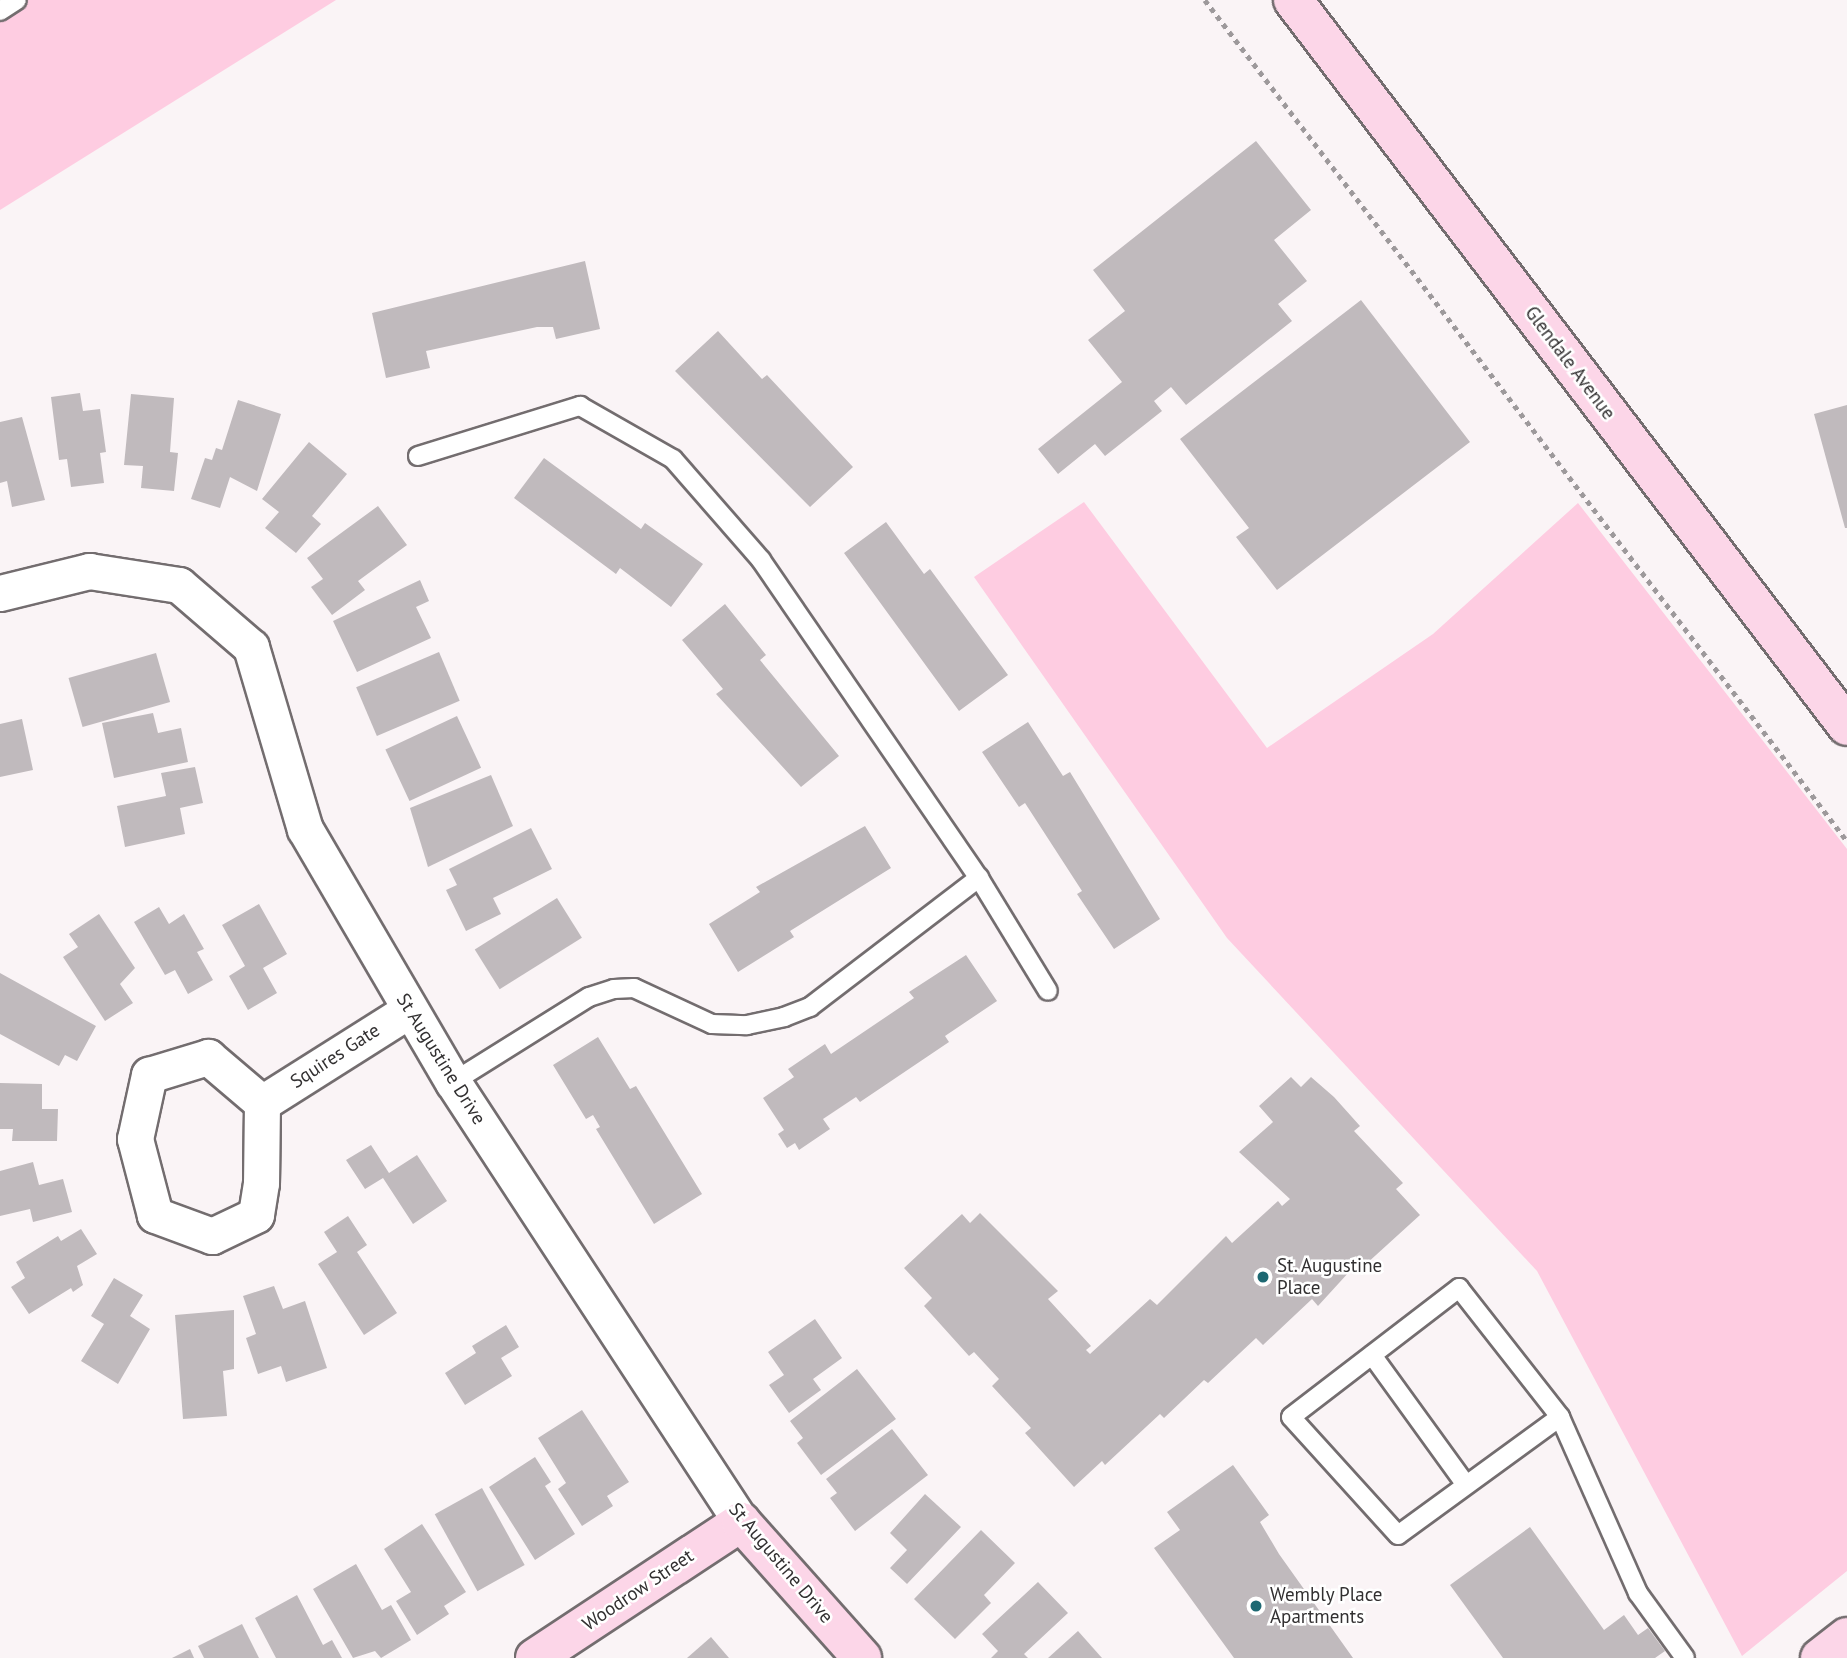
<!DOCTYPE html>
<style>
body{margin:0}
#map{position:relative;width:1847px;height:1658px;overflow:hidden;background:#faf4f6;font-family:"PT Sans",sans-serif}
div>[style]{position:absolute}
[style*='--x']{left:calc(var(--x)*1px);top:calc(var(--y)*1px);width:calc(var(--w)*1px);rotate:calc(var(--a)*1deg)}
.green>*{inset:0;background:#fecce1}
.building>*{inset:0;background:#c0babd;transform-origin:0 0}
.path>*{height:4.5px;margin-top:-2.25px;transform-origin:0;background:repeating-linear-gradient(90deg,#9d999b 0 5px,transparent 0 10px)}
.roads{filter:drop-shadow(2px 0 #736d6f) drop-shadow(-2px 0 #736d6f) drop-shadow(0 2px #736d6f) drop-shadow(0 -2px #736d6f)}
.lane>*{height:18px;margin:-9px;padding:0 9px;transform-origin:9px;border-radius:9px;background:#fff}
.street>*{height:35px;margin:-17.5px;padding:0 17.5px;transform-origin:17.5px;border-radius:17.5px;background:#fff}
.secondary>*{height:38px;margin:-19px;padding:0 19px;transform-origin:19px;border-radius:19px;background:#fcd6e8}
.dots>*{width:19px;height:19px;translate:-50% -50%;box-sizing:border-box;border:4px solid #fff;border-radius:50%}
span{translate:-50% -50%;white-space:nowrap;text-align:center;line-height:1.15;-webkit-text-stroke:5px #fff;paint-order:stroke}
.street-label{font-size:19px;color:#323031}
.poi-label{font-size:19px;color:#323031}
.left{translate:0 -50%;text-align:left}
</style>
<div id="map">
<div class="green">
<div style="clip-path:polygon(12px 0,336px 0,0 210px,0 8px)"></div>
<div style="clip-path:polygon(1084px 502px,1267px 748px,1433px 634px,1578px 503px,1847px 849px,1847px 1571px,1742px 1656px,1537px 1271px,1227px 938px,974px 577px)"></div>
</div>
<div class="building">
<div style="clip-path:polygon(1256px 141px,1311px 210px,1274px 240px,1307px 281px,1278px 304px,1292px 321px,1186px 405px,1171px 387px,1154px 401px,1162px 411px,1105px 456px,1095px 444px,1058px 474px,1038px 449px,1122px 382px,1088px 340px,1125px 311px,1093px 270px)"></div>
<div style="clip-path:polygon(585px 261px,600px 329px,556px 339px,553px 327px,537px 327px,426px 351px,430px 368px,386px 378px,372px 313px)"></div>
<div style="clip-path:polygon(1361px 300px,1470px 442px,1277px 590px,1236px 537px,1249px 528px,1180px 439px)"></div>
<div style="clip-path:polygon(718px 331px,762px 379px,767px 375px,853px 467px,810px 507px,675px 371px)"></div>
<div style="clip-path:polygon(80px 393px,83px 411px,100px 409px,106px 452px,100px 453px,104px 483px,71px 487px,67px 459px,59px 460px,51px 397px)"></div>
<div style="clip-path:polygon(131px 394px,174px 398px,170px 452px,178px 453px,174px 491px,141px 488px,143px 466px,124px 465px)"></div>
<div style="clip-path:polygon(238px 400px,281px 414px,257px 491px,230px 477px,220px 508px,191px 499px,205px 458px,212px 460px,216px 448px,222px 450px)"></div>
<div style="clip-path:polygon(1847px 405px,1847px 528px,1845px 528px,1814px 414px)"></div>
<div style="clip-path:polygon(22px 417px,45px 500px,12px 507px,7px 481px,0 483px,0 422px)"></div>
<div style="clip-path:polygon(309px 442px,347px 474px,312px 516px,321px 524px,296px 553px,265px 528px,279px 512px,262px 499px)"></div>
<div style="clip-path:polygon(544px 458px,641px 529px,645px 523px,703px 564px,671px 607px,620px 568px,616px 574px,514px 498px)"></div>
<div style="clip-path:polygon(378px 506px,407px 545px,358px 581px,365px 590px,332px 615px,311px 587px,323px 579px,307px 558px)"></div>
<div style="clip-path:polygon(886px 522px,924px 574px,930px 569px,1008px 675px,959px 711px,844px 553px)"></div>
<div style="clip-path:polygon(420px 580px,429px 601px,416px 607px,431px 638px,357px 672px,333px 621px)"></div>
<div style="clip-path:polygon(725px 604px,766px 655px,760px 660px,839px 756px,801px 787px,716px 694px,723px 689px,682px 640px)"></div>
<div style="left:439px;top:652px;width:53px;height:90px;rotate:67deg"></div>
<div style="left:156px;top:653px;width:51px;height:91px;rotate:74deg"></div>
<div style="clip-path:polygon(153px 713px,158px 733px,181px 728px,188px 762px,114px 778px,102px 723px)"></div>
<div style="left:457px;top:716px;width:57px;height:79px;rotate:65deg"></div>
<div style="clip-path:polygon(22px 719px,33px 770px,0 777px,0 724px)"></div>
<div style="clip-path:polygon(1028px 722px,1063px 776px,1070px 772px,1160px 919px,1114px 949px,1077px 894px,1082px 891px,1025px 803px,1019px 807px,982px 752px)"></div>
<div style="clip-path:polygon(195px 767px,203px 803px,180px 808px,185px 834px,125px 847px,117px 806px,166px 796px,161px 773px)"></div>
<div style="clip-path:polygon(491px 775px,513px 826px,428px 867px,410px 808px)"></div>
<div style="clip-path:polygon(865px 826px,891px 868px,790px 931px,794px 937px,738px 972px,709px 924px,760px 892px,756px 887px)"></div>
<div style="clip-path:polygon(531px 828px,552px 869px,493px 898px,501px 914px,466px 931px,446px 890px,457px 885px,449px 869px)"></div>
<div style="left:557px;top:898px;width:47px;height:97px;rotate:58deg"></div>
<div style="clip-path:polygon(259px 904px,287px 954px,263px 968px,277px 993px,248px 1010px,229px 976px,245px 966px,222px 925px)"></div>
<div style="clip-path:polygon(159px 907px,169px 924px,184px 914px,204px 949px,197px 952px,213px 980px,188px 994px,175px 970px,165px 975px,134px 922px)"></div>
<div style="clip-path:polygon(99px 914px,135px 968px,120px 984px,133px 1003px,105px 1021px,63px 957px,78px 947px,69px 934px)"></div>
<div style="clip-path:polygon(966px 955px,997px 1001px,945px 1036px,949px 1042px,860px 1102px,856px 1097px,823px 1119px,830px 1129px,799px 1150px,795px 1143px,787px 1148px,778px 1134px,784px 1130px,763px 1098px,794px 1077px,788px 1069px,825px 1044px,831px 1054px,914px 998px,909px 992px)"></div>
<div style="clip-path:polygon(0 973px,96px 1026px,77px 1061px,65px 1055px,59px 1066px,0 1034px)"></div>
<div style="clip-path:polygon(598px 1037px,630px 1089px,636px 1086px,702px 1194px,654px 1224px,596px 1129px,600px 1127px,593px 1115px,586px 1119px,553px 1065px)"></div>
<div style="clip-path:polygon(1291px 1077px,1301px 1087px,1311px 1077px,1334px 1097px,1360px 1126px,1354px 1131px,1403px 1183px,1396px 1189px,1420px 1215px,1365px 1265px,1360px 1260px,1318px 1306px,1312px 1299px,1263px 1345px,1256px 1338px,1208px 1383px,1204px 1380px,1164px 1418px,1160px 1414px,1105px 1465px,1102px 1461px,1074px 1487px,1025px 1433px,1031px 1428px,992px 1386px,999px 1379px,974px 1352px,969px 1356px,924px 1306px,932px 1298px,904px 1268px,962px 1214px,970px 1223px,980px 1213px,1058px 1291px,1048px 1299px,1091px 1346px,1086px 1350px,1090px 1354px,1150px 1299px,1157px 1305px,1226px 1236px,1232px 1243px,1278px 1201px,1282px 1206px,1290px 1199px,1239px 1152px,1273px 1122px,1259px 1106px)"></div>
<div style="clip-path:polygon(0 1083px,42px 1084px,42px 1109px,58px 1109px,57px 1141px,12px 1141px,13px 1129px,0 1129px)"></div>
<div style="clip-path:polygon(371px 1145px,389px 1173px,417px 1155px,447px 1201px,413px 1224px,383px 1178px,365px 1189px,346px 1160px)"></div>
<div style="clip-path:polygon(33px 1162px,39px 1185px,63px 1179px,72px 1212px,33px 1222px,30px 1209px,0 1216px,0 1171px)"></div>
<div style="clip-path:polygon(348px 1216px,367px 1245px,357px 1252px,397px 1313px,364px 1335px,318px 1264px,337px 1252px,324px 1232px)"></div>
<div style="clip-path:polygon(81px 1229px,97px 1254px,77px 1266px,83px 1285px,73px 1292px,71px 1288px,29px 1314px,11px 1287px,25px 1278px,16px 1262px,58px 1236px,61px 1241px)"></div>
<div style="clip-path:polygon(114px 1278px,143px 1295px,130px 1316px,150px 1329px,118px 1384px,81px 1361px,104px 1324px,91px 1316px)"></div>
<div style="clip-path:polygon(274px 1286px,283px 1309px,305px 1301px,327px 1368px,286px 1382px,281px 1366px,258px 1374px,246px 1338px,256px 1334px,243px 1296px)"></div>
<div style="clip-path:polygon(234px 1310px,234px 1369px,223px 1371px,227px 1416px,183px 1419px,175px 1315px)"></div>
<div style="clip-path:polygon(815px 1319px,842px 1358px,813px 1379px,821px 1390px,789px 1413px,769px 1385px,784px 1375px,768px 1352px)"></div>
<div style="clip-path:polygon(506px 1325px,519px 1347px,501px 1358px,512px 1376px,465px 1405px,445px 1373px,476px 1353px,472px 1346px)"></div>
<div style="clip-path:polygon(857px 1369px,896px 1419px,821px 1475px,797px 1443px,803px 1438px,790px 1421px)"></div>
<div style="clip-path:polygon(582px 1410px,629px 1482px,607px 1496px,613px 1506px,582px 1526px,558px 1489px,566px 1483px,538px 1438px)"></div>
<div style="clip-path:polygon(892px 1429px,928px 1475px,855px 1531px,830px 1498px,837px 1493px,826px 1479px)"></div>
<div style="clip-path:polygon(535px 1457px,551px 1482px,545px 1486px,575px 1534px,535px 1560px,489px 1487px)"></div>
<div style="clip-path:polygon(1233px 1465px,1269px 1515px,1260px 1522px,1279px 1554px,1353px 1658px,1234px 1658px,1154px 1548px,1180px 1530px,1167px 1512px)"></div>
<div style="left:482px;top:1488px;width:88px;height:54px;rotate:61deg"></div>
<div style="clip-path:polygon(925px 1494px,961px 1527px,907px 1584px,890px 1568px,907px 1550px,890px 1533px)"></div>
<div style="clip-path:polygon(422px 1524px,466px 1592px,444px 1606px,449px 1614px,417px 1635px,396px 1601px,411px 1592px,384px 1549px)"></div>
<div style="clip-path:polygon(1530px 1527px,1604px 1630px,1624px 1615px,1638px 1635px,1648px 1628px,1665px 1651px,1655px 1658px,1503px 1658px,1450px 1585px)"></div>
<div style="clip-path:polygon(981px 1530px,1015px 1563px,984px 1595px,991px 1603px,955px 1639px,914px 1599px)"></div>
<div style="clip-path:polygon(356px 1564px,382px 1610px,391px 1605px,411px 1640px,381px 1658px,375px 1651px,353px 1658px,313px 1589px)"></div>
<div style="clip-path:polygon(1038px 1582px,1068px 1613px,1024px 1654px,1028px 1658px,991px 1658px,998px 1651px,982px 1634px)"></div>
<div style="clip-path:polygon(297px 1595px,323px 1645px,332px 1640px,342px 1658px,276px 1658px,255px 1618px)"></div>
<div style="clip-path:polygon(242px 1624px,259px 1658px,204px 1658px,198px 1646px)"></div>
<div style="clip-path:polygon(1078px 1631px,1102px 1658px,1048px 1658px)"></div>
<div style="clip-path:polygon(711px 1637px,729px 1658px,687px 1658px)"></div>
<div style="clip-path:polygon(190px 1649px,194px 1658px,172px 1658px)"></div>
</div>
<div class="path">
<div style="--x:1205;--y:0;--w:1058;--a:52.64"></div>
</div>
<div class="roads">
<div class="lane">
<div style="--x:0;--y:11;--w:20;--a:-33"></div>
<div style="--x:418;--y:456;--w:170;--a:-17.2"></div>
<div style="--x:580;--y:406;--w:107;--a:29.7"></div>
<div style="--x:673;--y:459;--w:134;--a:48.9"></div>
<div style="--x:761;--y:560;--w:386;--a:55.6"></div>
<div style="--x:979;--y:878;--w:132;--a:58.6"></div>
<div style="--x:453;--y:1082;--w:160;--a:-32"></div>
<div style="--x:589;--y:997;--w:26;--a:-18"></div>
<div style="--x:614;--y:989;--w:20;--a:-3"></div>
<div style="--x:634;--y:988;--w:86;--a:24.8"></div>
<div style="--x:712;--y:1024;--w:35;--a:2"></div>
<div style="--x:747;--y:1025;--w:38;--a:-12"></div>
<div style="--x:784;--y:1017;--w:28;--a:-21"></div>
<div style="--x:810;--y:1007;--w:213;--a:-37.4"></div>
<div style="--x:1372;--y:1355;--w:160;--a:54.1"></div>
<div style="--x:1560;--y:1417;--w:200;--a:143.9"></div>
<div style="--x:1398;--y:1535;--w:159;--a:-132.2"></div>
<div style="--x:1291;--y:1417;--w:212;--a:-37.5"></div>
<div style="--x:1459;--y:1288;--w:164;--a:51.9"></div>
<div style="--x:1560;--y:1417;--w:193;--a:66.1"></div>
<div style="--x:1638;--y:1593;--w:80;--a:54.1"></div>
</div>
<div class="street">
<div style="--x:0;--y:593;--w:92;--a:-13.9"></div>
<div style="--x:89;--y:571;--w:91;--a:8.8"></div>
<div style="--x:179;--y:585;--w:95;--a:40.7"></div>
<div style="--x:251;--y:647;--w:190;--a:73.5"></div>
<div style="--x:305;--y:829;--w:293;--a:59.7"></div>
<div style="--x:453;--y:1082;--w:526;--a:56.79"></div>
<div style="--x:262;--y:1103;--w:80;--a:90.7"></div>
<div style="--x:261;--y:1183;--w:32;--a:99"></div>
<div style="--x:256;--y:1215;--w:49;--a:154.5"></div>
<div style="--x:212;--y:1236;--w:61;--a:-159.8"></div>
<div style="--x:155;--y:1215;--w:79;--a:-104.7"></div>
<div style="--x:135;--y:1139;--w:66;--a:-77.7"></div>
<div style="--x:149;--y:1075;--w:62;--a:-17"></div>
<div style="--x:208;--y:1057;--w:71;--a:40.4"></div>
<div style="--x:262;--y:1103;--w:174;--a:-32.3"></div>
</div>
<div class="secondary">
<div style="--x:1293;--y:0;--w:913;--a:52.65"></div>
<div style="--x:535;--y:1658;--w:247;--a:-33.4"></div>
<div style="--x:741;--y:1522;--w:182;--a:48.3"></div>
<div style="--x:1820;--y:1658;--w:34;--a:-38"></div>
</div>
</div>
<div class="dots">
<div style="left:1263px;top:1277px;background:#1d6872"></div>
<div style="left:1256px;top:1606px;background:#1d6872"></div>
</div>
<div class="street-label">
<span style="left:1570px;top:363px;rotate:53deg">Glendale Avenue</span>
<span style="left:335px;top:1056px;rotate:-33deg">Squires Gate</span>
<span style="left:441px;top:1059px;rotate:58deg">St Augustine Drive</span>
<span style="left:781px;top:1563px;rotate:50deg">St Augustine Drive</span>
<span style="left:638px;top:1590px;rotate:-34deg">Woodrow Street</span>
</div>
<div class="poi-label">
<span class="left" style="left:1277px;top:1277px">St. Augustine<br>Place</span>
<span class="left" style="left:1270px;top:1606px">Wembly Place<br>Apartments</span>
</div>
</div>
